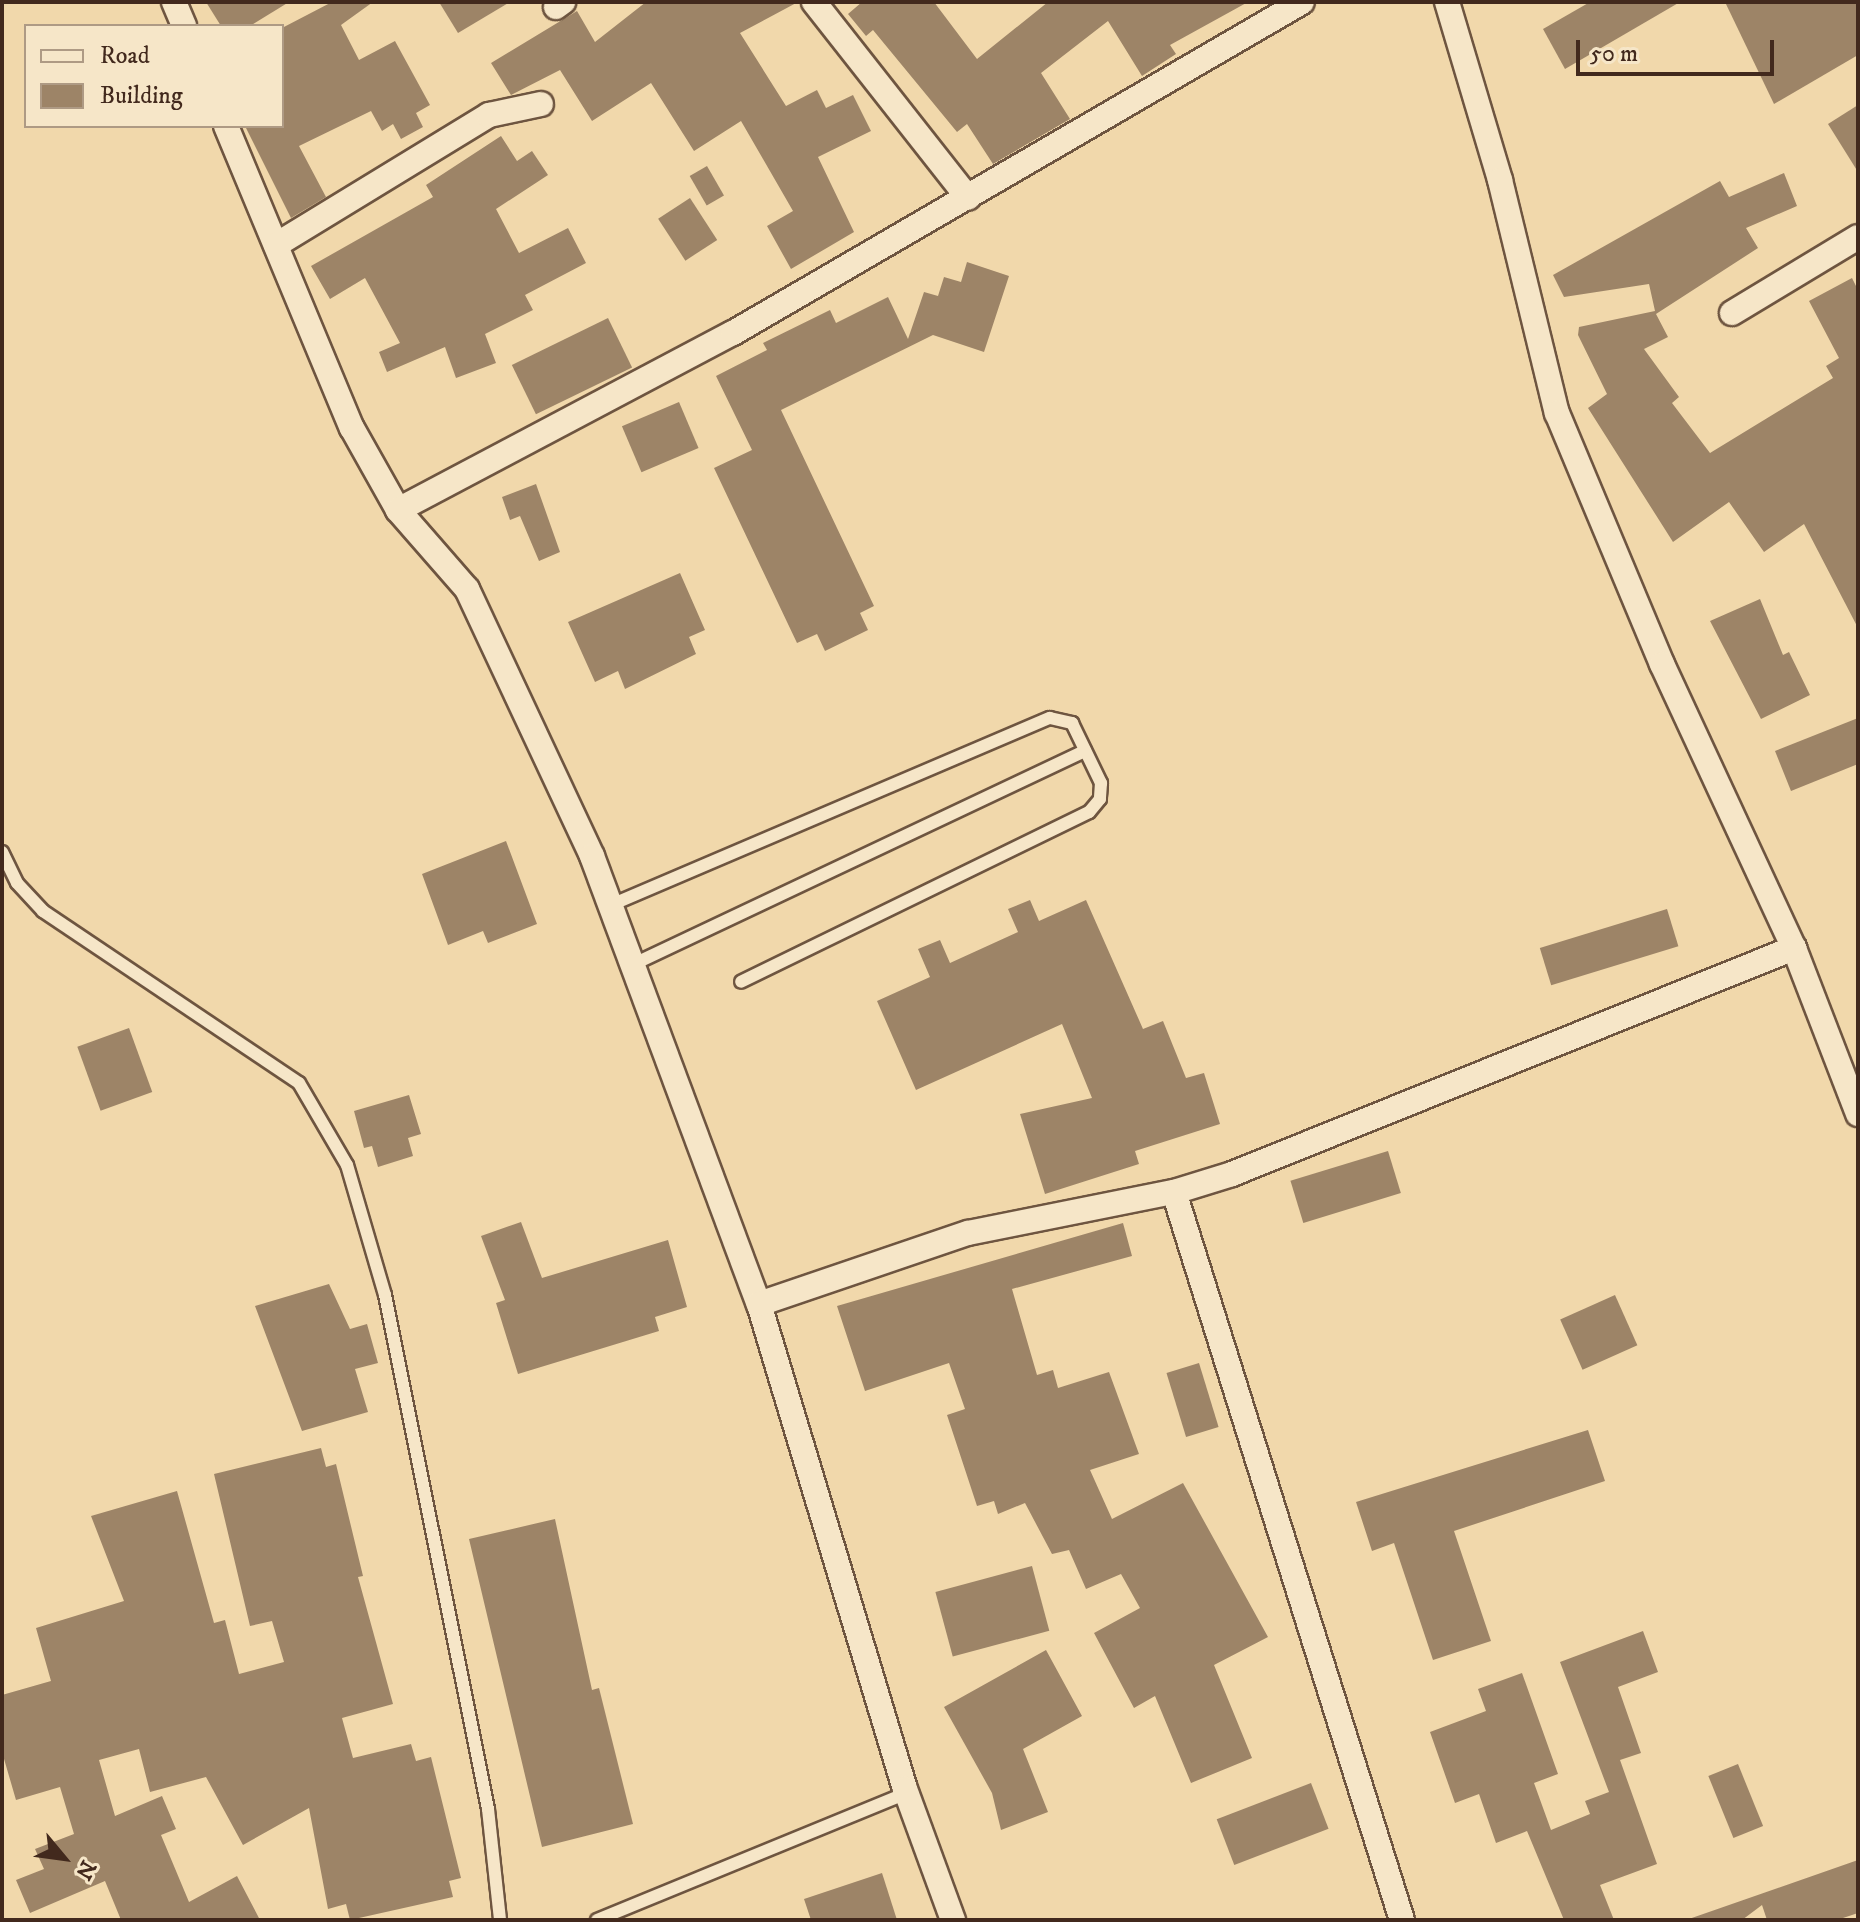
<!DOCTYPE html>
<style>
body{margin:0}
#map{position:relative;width:1860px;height:1922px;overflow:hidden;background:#f1d8ab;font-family:"IM FELL DW Pica",serif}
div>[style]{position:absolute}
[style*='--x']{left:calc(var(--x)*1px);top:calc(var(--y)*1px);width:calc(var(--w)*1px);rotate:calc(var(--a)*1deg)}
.building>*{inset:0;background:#9d8467;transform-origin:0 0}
.roads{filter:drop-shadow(2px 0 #6e5540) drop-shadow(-2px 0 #6e5540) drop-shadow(0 2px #6e5540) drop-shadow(0 -2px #6e5540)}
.service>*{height:12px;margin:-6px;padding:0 6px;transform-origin:6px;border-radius:6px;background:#f6e6c8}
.minor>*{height:24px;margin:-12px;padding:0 12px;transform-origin:12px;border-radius:12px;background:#f6e6c8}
span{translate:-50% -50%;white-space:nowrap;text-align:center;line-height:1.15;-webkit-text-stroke:8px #f6e6c8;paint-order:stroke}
.frame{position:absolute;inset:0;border:4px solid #42291d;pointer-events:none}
.legend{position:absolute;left:24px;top:24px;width:260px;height:104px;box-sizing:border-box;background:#f6e6c8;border:2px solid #ae9a84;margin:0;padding:10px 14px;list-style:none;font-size:24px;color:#42291d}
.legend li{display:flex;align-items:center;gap:16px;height:40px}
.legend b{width:40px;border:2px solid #ae9a84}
.north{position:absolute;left:24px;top:1818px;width:80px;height:80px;-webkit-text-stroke:6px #f6e6c8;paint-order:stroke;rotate:119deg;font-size:22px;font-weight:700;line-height:32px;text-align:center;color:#42291d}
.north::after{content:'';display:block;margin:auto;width:28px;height:36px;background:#42291d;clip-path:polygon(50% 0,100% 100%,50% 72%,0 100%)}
.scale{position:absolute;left:1576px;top:40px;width:198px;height:36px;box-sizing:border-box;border:4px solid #42291d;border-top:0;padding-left:10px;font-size:24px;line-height:28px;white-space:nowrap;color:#42291d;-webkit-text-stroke:6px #f6e6c8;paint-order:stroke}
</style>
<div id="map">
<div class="building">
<div style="clip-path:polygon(206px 2px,289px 2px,250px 26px,221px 26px)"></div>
<div style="clip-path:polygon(332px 2px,373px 2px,341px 25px,359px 60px,395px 41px,430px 105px,416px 113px,423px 127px,401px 139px,393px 124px,382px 131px,371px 111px,299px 146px,326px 197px,291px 218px,245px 126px,282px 126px,282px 28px)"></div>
<div style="clip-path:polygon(439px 2px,510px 2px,458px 33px)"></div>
<div style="clip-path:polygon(646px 2px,798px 2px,740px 33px,786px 106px,817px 90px,826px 108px,853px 95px,871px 131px,818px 157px,854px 232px,791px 269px,767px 226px,793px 211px,741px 121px,694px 151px,651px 83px,592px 121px,560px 70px,511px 95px,491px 63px,577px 11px,595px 42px)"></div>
<div style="clip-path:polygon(862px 2px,934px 2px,977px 59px,1048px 2px,1248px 2px,1170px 45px,1176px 54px,1142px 76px,1108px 21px,1041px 73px,1070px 119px,993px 164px,967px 124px,957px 132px,873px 30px,866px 36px,848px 14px)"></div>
<div style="clip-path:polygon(1590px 2px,1680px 2px,1565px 69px,1543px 29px)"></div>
<div style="clip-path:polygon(1725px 2px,1858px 2px,1858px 55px,1774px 104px)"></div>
<div style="clip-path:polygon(1858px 105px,1858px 172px,1828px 124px)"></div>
<div style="clip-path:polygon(501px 136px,517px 161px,532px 151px,548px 175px,496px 209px,519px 253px,568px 228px,586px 263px,525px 295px,533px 310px,485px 334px,496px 363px,456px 378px,445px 347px,387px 372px,379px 352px,400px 343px,365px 278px,330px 299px,311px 266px,433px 197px,426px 185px)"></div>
<div style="left:707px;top:166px;width:34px;height:20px;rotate:60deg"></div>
<div style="clip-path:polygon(1784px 173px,1797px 206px,1746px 228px,1758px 248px,1656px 314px,1668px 337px,1644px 349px,1679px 397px,1672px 403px,1710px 453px,1833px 378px,1826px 366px,1839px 358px,1809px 301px,1852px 278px,1858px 290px,1858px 628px,1804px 524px,1764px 552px,1729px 502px,1673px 542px,1588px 408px,1607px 394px,1578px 335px,1579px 327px,1655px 311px,1649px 284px,1564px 297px,1553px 275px,1720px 181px,1729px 197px)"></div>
<div style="left:690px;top:198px;width:50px;height:38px;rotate:57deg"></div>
<div style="clip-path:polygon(967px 262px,1009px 276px,984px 352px,933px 335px,781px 410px,874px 606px,860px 613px,868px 630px,825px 651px,817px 634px,797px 643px,714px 468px,752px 450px,716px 376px,767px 350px,763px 343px,830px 310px,836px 323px,888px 297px,908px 339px,924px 292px,938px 296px,944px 277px,961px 282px)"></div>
<div style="left:608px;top:318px;width:55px;height:107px;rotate:64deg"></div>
<div style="left:679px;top:402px;width:50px;height:62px;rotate:67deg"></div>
<div style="clip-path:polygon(536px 484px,560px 552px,539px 561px,520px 516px,510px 520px,502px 497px)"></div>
<div style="clip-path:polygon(680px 573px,705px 630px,689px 637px,696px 654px,625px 689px,618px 671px,595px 682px,568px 622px)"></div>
<div style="clip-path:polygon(1760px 599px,1783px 655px,1789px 652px,1810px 695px,1761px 719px,1710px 621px)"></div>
<div style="clip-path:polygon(1858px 718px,1858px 764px,1791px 791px,1775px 751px)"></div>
<div style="clip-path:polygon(506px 841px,537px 924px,488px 943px,483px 931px,448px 945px,422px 874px)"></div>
<div style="clip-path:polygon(1030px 900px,1039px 921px,1086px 900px,1143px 1029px,1163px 1021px,1186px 1078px,1204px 1073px,1220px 1124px,1135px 1151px,1139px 1164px,1045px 1194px,1020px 1114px,1092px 1098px,1062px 1024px,916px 1090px,877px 1001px,930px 977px,918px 949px,940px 940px,950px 963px,1018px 932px,1008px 909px)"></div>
<div style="left:1667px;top:909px;width:39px;height:133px;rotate:73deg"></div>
<div style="left:129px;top:1028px;width:68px;height:55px;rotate:70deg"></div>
<div style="clip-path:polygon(409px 1095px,421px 1134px,408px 1138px,413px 1156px,378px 1167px,372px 1146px,364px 1148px,354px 1111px)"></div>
<div style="left:1388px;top:1151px;width:44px;height:102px;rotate:73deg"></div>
<div style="clip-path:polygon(521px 1222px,542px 1278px,668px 1240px,687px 1307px,655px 1317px,659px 1331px,518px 1374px,496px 1303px,505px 1300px,481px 1236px)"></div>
<div style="clip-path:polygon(1123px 1223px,1132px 1256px,1012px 1289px,1037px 1375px,1053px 1370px,1058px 1388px,1109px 1372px,1139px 1454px,1090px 1470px,1112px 1519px,1183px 1483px,1268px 1637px,1214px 1665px,1252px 1758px,1191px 1783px,1155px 1696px,1134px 1708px,1094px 1633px,1140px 1608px,1121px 1574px,1086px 1589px,1069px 1550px,1052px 1554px,1025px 1503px,998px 1514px,994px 1501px,977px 1506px,947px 1415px,965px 1409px,949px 1363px,865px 1391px,837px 1306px)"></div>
<div style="clip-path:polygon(329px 1284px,350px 1329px,367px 1324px,378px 1363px,355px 1369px,368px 1412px,302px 1431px,255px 1306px)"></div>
<div style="left:1615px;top:1295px;width:55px;height:60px;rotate:66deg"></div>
<div style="left:1199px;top:1363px;width:67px;height:34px;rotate:73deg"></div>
<div style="clip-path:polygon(1588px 1430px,1605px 1481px,1454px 1531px,1491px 1641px,1433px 1660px,1394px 1543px,1372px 1551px,1356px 1502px)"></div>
<div style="clip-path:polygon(321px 1448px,326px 1467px,336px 1464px,363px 1576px,358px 1577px,393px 1704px,342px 1718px,353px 1758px,411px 1744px,416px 1761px,431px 1757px,461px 1878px,449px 1881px,453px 1897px,350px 1920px,346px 1904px,328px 1909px,309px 1808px,243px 1845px,206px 1777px,150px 1792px,139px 1749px,99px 1760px,115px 1816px,162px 1796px,176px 1829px,161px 1835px,189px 1902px,237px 1876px,260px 1920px,121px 1920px,105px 1881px,30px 1913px,16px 1880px,44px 1869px,35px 1849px,74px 1834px,60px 1787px,16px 1800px,2px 1752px,2px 1695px,51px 1681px,36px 1628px,124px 1601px,91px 1516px,177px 1491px,214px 1623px,225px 1620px,239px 1674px,284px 1662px,272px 1621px,250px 1626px,214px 1474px)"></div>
<div style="clip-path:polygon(555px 1519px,592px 1690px,599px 1688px,633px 1824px,542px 1847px,469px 1539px)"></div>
<div style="left:1032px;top:1566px;width:67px;height:100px;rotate:75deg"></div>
<div style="clip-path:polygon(1643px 1631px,1658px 1672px,1618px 1687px,1641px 1753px,1620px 1760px,1657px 1864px,1600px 1885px,1614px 1920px,1564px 1920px,1527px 1831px,1496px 1843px,1479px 1794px,1455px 1803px,1430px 1732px,1486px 1711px,1478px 1689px,1522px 1673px,1558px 1774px,1534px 1783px,1551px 1830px,1590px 1814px,1585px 1801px,1609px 1792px,1560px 1662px)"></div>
<div style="clip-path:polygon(1046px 1650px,1082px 1716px,1023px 1749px,1048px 1812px,1001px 1830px,992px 1793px,944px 1707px)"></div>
<div style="left:1738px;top:1764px;width:67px;height:32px;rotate:68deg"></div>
<div style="left:1311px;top:1783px;width:49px;height:101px;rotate:69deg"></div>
<div style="clip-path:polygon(1858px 1860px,1858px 1913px,1837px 1920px,1767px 1920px,1762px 1905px,1742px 1920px,1686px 1920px)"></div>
<div style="clip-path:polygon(882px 1873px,897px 1920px,811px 1920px,804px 1899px)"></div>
</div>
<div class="roads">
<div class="service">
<div style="--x:2;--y:852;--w:34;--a:64"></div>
<div style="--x:17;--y:883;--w:38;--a:47"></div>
<div style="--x:43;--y:911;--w:308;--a:33.9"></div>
<div style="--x:299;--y:1083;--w:95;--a:59.7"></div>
<div style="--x:347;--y:1165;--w:135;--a:73.7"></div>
<div style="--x:385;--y:1295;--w:524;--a:78.67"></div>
<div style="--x:488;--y:1809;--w:112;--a:83.8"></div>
<div style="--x:611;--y:905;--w:477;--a:-23.1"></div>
<div style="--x:1050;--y:718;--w:23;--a:13"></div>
<div style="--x:1072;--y:723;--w:67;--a:64.2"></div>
<div style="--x:1101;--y:783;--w:16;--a:94"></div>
<div style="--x:1100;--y:799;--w:17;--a:130"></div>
<div style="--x:1089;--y:812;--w:387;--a:154"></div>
<div style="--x:634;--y:964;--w:499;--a:-25.3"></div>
<div style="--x:597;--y:1920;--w:335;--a:-22.3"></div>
</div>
<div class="minor">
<div style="--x:174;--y:2;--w:26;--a:67"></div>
<div style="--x:814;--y:2;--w:249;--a:51.8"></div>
<div style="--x:1447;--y:2;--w:186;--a:73.4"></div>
<div style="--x:1500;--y:180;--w:240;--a:76.3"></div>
<div style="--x:1557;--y:413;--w:272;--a:67.3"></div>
<div style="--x:1662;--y:664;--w:313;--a:65.1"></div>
<div style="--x:1794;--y:948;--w:178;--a:68.9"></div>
<div style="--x:556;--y:7;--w:9;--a:-36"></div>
<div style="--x:226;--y:126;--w:327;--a:67.4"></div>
<div style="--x:352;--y:428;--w:94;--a:60.7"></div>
<div style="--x:398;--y:510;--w:105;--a:48.9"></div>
<div style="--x:467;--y:589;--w:295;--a:64.9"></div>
<div style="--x:592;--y:856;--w:478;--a:69.6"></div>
<div style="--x:759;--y:1304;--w:506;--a:73.25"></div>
<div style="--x:905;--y:1789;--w:140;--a:69.9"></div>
<div style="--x:276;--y:245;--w:250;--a:-31.4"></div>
<div style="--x:489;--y:115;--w:53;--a:-11.9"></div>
<div style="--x:1732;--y:313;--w:147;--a:-31.1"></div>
<div style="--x:398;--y:510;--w:379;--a:-27.9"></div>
<div style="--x:733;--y:333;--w:658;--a:-30.19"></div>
<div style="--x:1174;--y:1192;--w:763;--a:72.61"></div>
<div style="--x:759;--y:1304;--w:221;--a:-18.8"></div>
<div style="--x:968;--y:1233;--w:210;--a:-11.3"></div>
<div style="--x:1174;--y:1192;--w:61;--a:-17.2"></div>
<div style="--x:1232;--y:1174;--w:606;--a:-21.91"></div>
</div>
</div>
<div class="frame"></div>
<ul class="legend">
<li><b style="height:10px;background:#f6e6c8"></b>Road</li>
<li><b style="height:22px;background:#9d8467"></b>Building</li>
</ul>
<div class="north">N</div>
<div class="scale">50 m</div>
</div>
